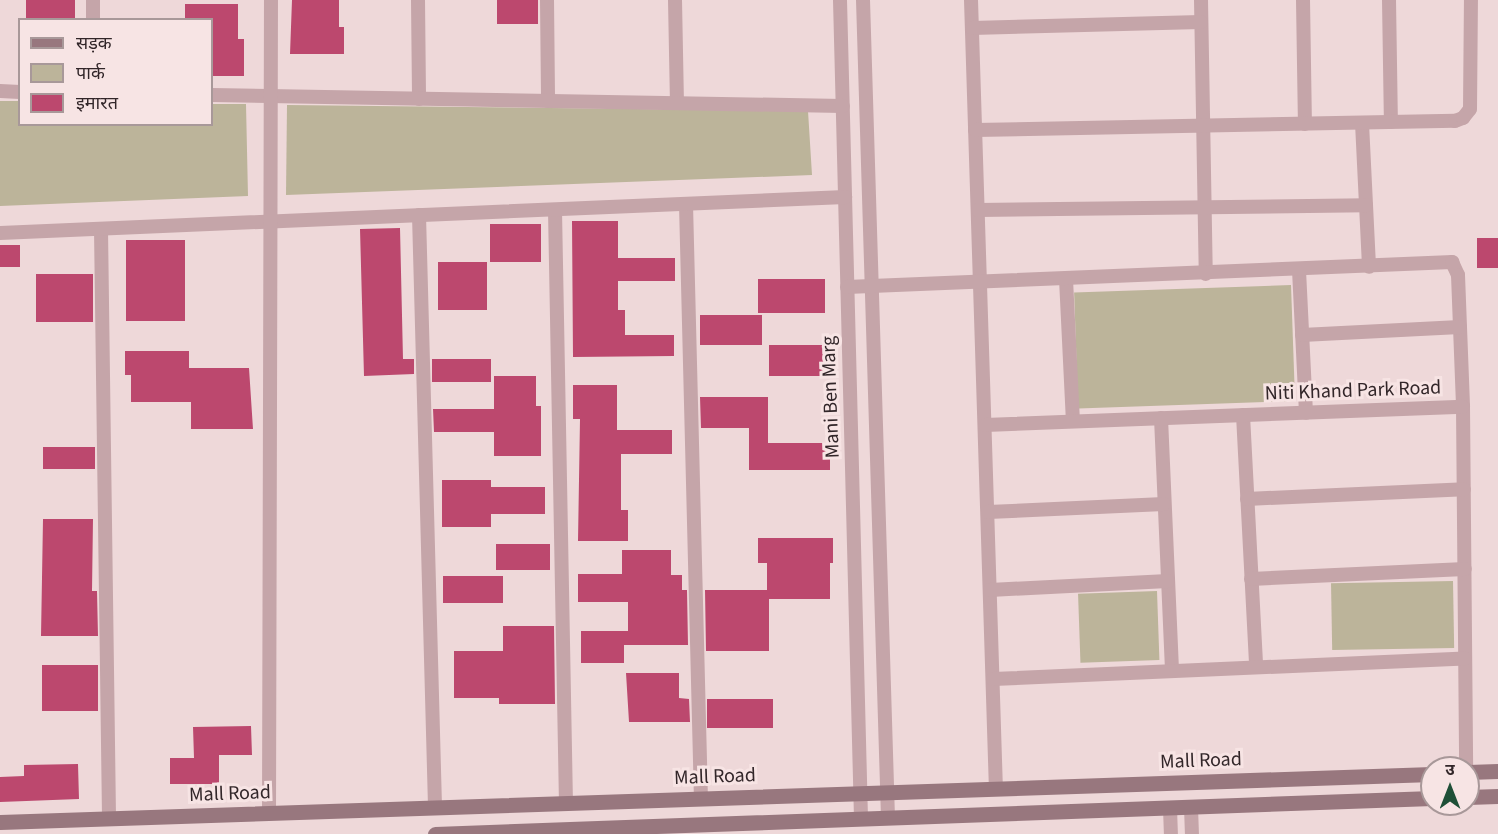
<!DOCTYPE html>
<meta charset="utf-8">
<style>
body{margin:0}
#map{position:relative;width:1498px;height:834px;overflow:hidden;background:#eed8d9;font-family:"Source Sans 3","Noto Sans Devanagari",sans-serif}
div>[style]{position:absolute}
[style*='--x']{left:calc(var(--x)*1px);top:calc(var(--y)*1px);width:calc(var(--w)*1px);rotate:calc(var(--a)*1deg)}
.green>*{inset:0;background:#bcb49a;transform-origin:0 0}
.building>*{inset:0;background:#bc486e;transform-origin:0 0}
.street>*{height:14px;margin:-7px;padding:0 7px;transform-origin:7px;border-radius:7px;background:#c5a5a9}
.secondary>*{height:15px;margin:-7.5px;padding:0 7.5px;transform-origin:7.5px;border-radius:7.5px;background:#98777e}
span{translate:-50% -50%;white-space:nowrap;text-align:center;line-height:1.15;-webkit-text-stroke:6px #f7e4e4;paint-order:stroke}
.street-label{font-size:20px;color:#322629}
.legend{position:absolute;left:18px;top:18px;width:195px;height:108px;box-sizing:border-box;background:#f7e4e4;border:2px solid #a89899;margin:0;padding:8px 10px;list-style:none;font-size:18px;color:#322629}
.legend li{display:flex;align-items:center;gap:12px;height:30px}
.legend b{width:30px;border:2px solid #a89899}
.north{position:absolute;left:1420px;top:756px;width:60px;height:60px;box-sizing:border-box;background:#f7e4e4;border:2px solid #a89899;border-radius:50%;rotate:0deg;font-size:16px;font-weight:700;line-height:24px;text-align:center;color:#322629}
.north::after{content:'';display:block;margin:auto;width:21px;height:27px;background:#1f4f37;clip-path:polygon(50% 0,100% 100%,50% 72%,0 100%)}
</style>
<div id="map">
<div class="green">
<div style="clip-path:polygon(0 101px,19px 101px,20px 124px,212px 124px,212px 104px,246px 104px,248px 196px,0 206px)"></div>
<div style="clip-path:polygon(287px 105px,808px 111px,812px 175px,286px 195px)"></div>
<div style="left:1291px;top:285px;width:116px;height:217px;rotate:88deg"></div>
<div style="left:1453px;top:581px;width:67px;height:122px;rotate:89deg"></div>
<div style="left:1157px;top:591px;width:69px;height:79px;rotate:88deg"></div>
</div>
<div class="building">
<div style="left:26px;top:0;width:49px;height:20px"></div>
<div style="clip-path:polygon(292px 0,339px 0,339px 27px,344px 27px,344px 54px,290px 54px)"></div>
<div style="left:497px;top:0;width:41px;height:24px"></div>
<div style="clip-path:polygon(185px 4px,238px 4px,238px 39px,244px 39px,244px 76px,212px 76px,212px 20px,185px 20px)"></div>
<div style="clip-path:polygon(572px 221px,618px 221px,618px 258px,675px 258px,675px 281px,618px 281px,618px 310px,625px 310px,625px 335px,674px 335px,674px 356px,573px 357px)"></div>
<div style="left:490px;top:224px;width:51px;height:38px"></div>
<div style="clip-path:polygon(400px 228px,403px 359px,414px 359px,414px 374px,364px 376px,360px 229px)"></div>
<div style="left:1498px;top:238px;width:30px;height:21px;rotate:90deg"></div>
<div style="left:126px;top:240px;width:59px;height:81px"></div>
<div style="left:0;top:245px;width:20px;height:22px"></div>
<div style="left:438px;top:262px;width:49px;height:48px"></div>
<div style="left:36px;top:274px;width:57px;height:48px"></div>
<div style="left:758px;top:279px;width:67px;height:34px"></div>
<div style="left:700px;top:315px;width:62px;height:30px"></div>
<div style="left:769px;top:345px;width:59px;height:31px"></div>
<div style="clip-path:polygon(125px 351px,189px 351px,189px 368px,249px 368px,253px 429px,191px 429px,191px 402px,131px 402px,131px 375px,125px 375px)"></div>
<div style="left:432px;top:359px;width:59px;height:23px"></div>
<div style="clip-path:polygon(494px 376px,536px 376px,536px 406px,541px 406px,541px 456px,494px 456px,494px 432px,434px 432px,433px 409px,494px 409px)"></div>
<div style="clip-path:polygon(573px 385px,617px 385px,617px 430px,672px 430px,672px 454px,621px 454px,621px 510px,628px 510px,628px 541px,578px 541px,580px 419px,573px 419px)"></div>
<div style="clip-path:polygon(700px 397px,768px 397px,768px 443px,830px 443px,830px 470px,749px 470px,749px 428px,701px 428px)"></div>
<div style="left:43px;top:447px;width:52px;height:22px"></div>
<div style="clip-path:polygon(442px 480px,491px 480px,491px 487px,545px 487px,545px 514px,491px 514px,491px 527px,442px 527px)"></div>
<div style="clip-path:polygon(43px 519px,93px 519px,92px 591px,97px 591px,98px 636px,41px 636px)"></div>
<div style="clip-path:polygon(758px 538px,833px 538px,833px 563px,830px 563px,830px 599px,769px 599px,769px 651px,706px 651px,705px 590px,767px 590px,767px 563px,758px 563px)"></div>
<div style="left:496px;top:544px;width:54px;height:26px"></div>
<div style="clip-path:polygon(622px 550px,671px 550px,671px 575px,682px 575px,682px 590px,687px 590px,688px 645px,624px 645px,624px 663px,581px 663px,581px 631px,628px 631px,628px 602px,578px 602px,578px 574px,622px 574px)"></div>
<div style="left:443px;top:576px;width:60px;height:27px"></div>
<div style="clip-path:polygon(503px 626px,554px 626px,555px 704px,499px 704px,499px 698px,454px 698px,454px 651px,503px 651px)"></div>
<div style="left:42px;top:665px;width:56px;height:46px"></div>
<div style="clip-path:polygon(626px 673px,679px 673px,679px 698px,689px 699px,690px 722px,629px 722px)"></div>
<div style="left:707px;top:699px;width:66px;height:29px"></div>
<div style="clip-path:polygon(251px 726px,252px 755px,219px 755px,219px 784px,170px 784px,170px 758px,194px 758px,193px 727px)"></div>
<div style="clip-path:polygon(78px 764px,79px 799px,0 802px,0 777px,24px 776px,24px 765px)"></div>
</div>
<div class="street">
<div style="--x:93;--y:0;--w:20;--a:90"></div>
<div style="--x:418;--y:0;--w:99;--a:89.4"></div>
<div style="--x:547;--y:0;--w:101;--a:89.4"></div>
<div style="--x:675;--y:0;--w:103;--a:88.9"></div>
<div style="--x:840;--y:0;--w:819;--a:88.53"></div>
<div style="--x:863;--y:0;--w:818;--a:88.25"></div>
<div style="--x:971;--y:0;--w:789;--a:88.19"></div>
<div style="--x:1201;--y:0;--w:274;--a:89"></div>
<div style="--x:1303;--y:0;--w:124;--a:89.1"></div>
<div style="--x:1389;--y:0;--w:122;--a:89.1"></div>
<div style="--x:972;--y:28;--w:229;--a:-1.5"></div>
<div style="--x:0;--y:91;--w:20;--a:3"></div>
<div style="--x:212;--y:95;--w:631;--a:1"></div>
<div style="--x:1362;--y:123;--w:144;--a:87.2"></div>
<div style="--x:975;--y:130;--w:480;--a:-1.1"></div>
<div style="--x:1455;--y:121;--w:9;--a:-21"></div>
<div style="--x:1463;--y:118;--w:11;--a:-52"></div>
<div style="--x:1470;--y:109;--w:109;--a:-89.5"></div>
<div style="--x:686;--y:204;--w:595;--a:88.56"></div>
<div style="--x:555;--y:210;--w:593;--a:88.94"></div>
<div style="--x:978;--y:210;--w:388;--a:-0.7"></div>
<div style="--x:419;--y:215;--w:593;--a:88.45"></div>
<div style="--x:101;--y:229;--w:590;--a:89.22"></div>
<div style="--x:0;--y:233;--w:846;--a:-2.44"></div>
<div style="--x:1299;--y:270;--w:143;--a:87.2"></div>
<div style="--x:1066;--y:279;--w:142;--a:87.2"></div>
<div style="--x:847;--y:287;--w:606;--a:-2.37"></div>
<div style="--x:1452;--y:262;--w:14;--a:65"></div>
<div style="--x:1458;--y:275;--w:132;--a:87.8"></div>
<div style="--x:1463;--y:407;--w:361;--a:89.5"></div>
<div style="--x:1302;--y:335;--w:158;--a:-2.9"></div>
<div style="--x:1243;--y:415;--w:252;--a:87"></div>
<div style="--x:1161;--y:418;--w:253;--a:87.5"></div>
<div style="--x:985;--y:425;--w:478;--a:-2.2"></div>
<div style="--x:1247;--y:499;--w:217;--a:-2.6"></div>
<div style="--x:988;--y:512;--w:176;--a:-2.6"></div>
<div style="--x:1251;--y:579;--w:214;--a:-2.7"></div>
<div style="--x:990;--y:590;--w:178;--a:-2.9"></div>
<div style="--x:993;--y:679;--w:472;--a:-2.5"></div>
<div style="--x:1191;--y:807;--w:27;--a:88"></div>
<div style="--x:1170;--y:808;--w:26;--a:88"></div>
<div style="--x:269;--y:813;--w:813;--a:-89.86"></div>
</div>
<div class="secondary">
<div style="--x:1468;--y:772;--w:30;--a:-2"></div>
<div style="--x:1468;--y:797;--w:30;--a:-2"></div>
<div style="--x:0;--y:822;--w:1433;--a:-1.92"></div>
<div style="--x:435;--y:834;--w:998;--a:-2.07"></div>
</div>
<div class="street-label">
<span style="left:1353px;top:391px;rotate:-2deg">Niti Khand Park Road</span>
<span style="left:831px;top:397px;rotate:-92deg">Mani Ben Marg</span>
<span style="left:1201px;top:761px;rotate:-2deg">Mall Road</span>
<span style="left:715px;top:777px;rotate:-2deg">Mall Road</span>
<span style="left:230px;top:794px;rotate:-2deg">Mall Road</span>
</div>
<ul class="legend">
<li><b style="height:8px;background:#98777e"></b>सड़क</li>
<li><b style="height:16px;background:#bcb49a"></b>पार्क</li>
<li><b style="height:16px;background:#bc486e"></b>इमारत</li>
</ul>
<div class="north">उ</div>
</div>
